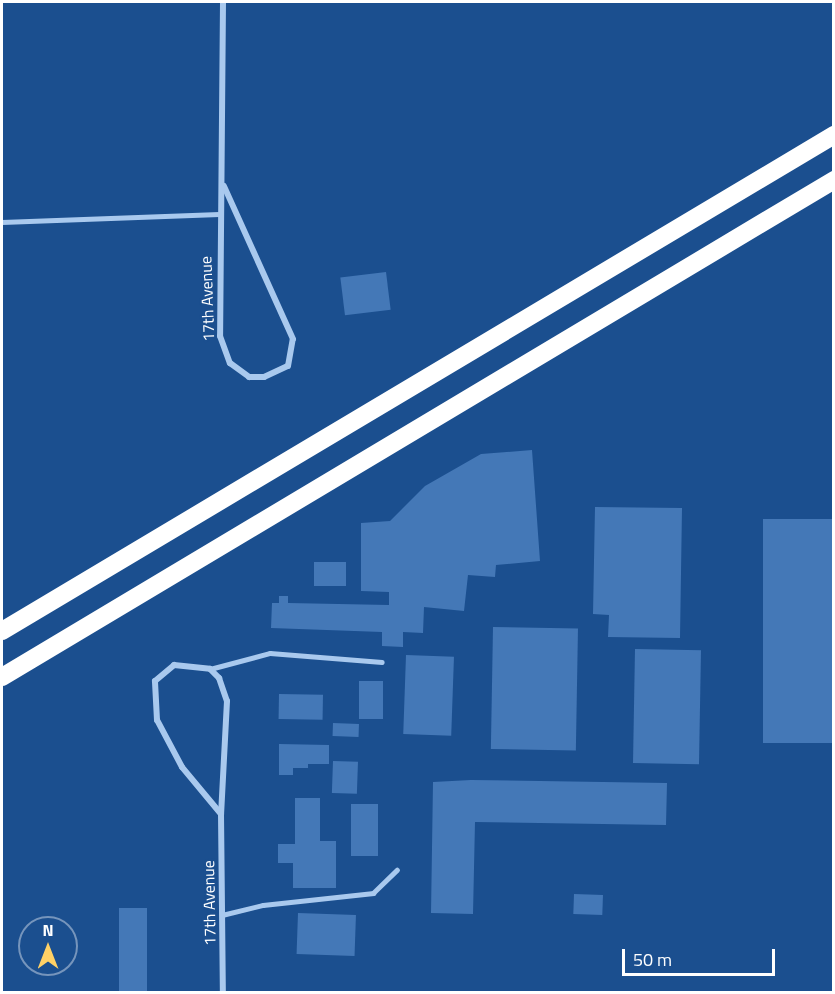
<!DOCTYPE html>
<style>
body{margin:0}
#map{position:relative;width:835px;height:994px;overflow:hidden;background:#1b4f8f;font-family:"Titillium Web",sans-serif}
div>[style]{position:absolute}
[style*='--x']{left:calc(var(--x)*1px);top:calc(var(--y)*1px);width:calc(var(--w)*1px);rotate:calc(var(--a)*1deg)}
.building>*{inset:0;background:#4478b7;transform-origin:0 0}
.service>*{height:4.5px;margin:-2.25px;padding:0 2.25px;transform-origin:2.25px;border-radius:2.25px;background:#a9c9ee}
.minor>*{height:6px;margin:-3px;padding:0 3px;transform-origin:3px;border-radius:3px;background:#a9c9ee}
.motorway>*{height:18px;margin:-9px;padding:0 9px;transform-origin:9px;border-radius:9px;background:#fff}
span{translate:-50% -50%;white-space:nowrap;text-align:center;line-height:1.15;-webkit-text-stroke:4.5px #1b4f8f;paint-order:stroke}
.street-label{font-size:16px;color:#fff}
.frame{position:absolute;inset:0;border:3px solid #fff;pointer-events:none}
.north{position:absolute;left:18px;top:916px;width:60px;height:60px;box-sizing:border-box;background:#1b4f8f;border:2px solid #7695bc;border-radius:50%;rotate:0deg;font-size:16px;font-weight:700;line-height:24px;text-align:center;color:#fff}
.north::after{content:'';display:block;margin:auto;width:21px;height:27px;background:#ffd166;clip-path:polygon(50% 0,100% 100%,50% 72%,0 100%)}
.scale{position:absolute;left:622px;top:949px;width:153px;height:27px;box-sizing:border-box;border:3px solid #fff;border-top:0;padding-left:8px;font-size:18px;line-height:21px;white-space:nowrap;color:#fff;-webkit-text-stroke:4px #1b4f8f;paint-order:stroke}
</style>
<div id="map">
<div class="building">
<div style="left:386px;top:272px;width:38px;height:46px;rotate:83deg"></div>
<div style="clip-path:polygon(532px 450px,540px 561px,496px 565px,495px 577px,468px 575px,464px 611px,424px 607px,423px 633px,403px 632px,403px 647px,382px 646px,382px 632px,271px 628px,272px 603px,279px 603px,279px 596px,288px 596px,288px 603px,389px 605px,389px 592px,361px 591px,361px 523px,390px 521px,425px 486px,481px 454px)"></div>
<div style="clip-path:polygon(595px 507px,682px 508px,680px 638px,608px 637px,609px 615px,593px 614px)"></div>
<div style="left:763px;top:519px;width:71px;height:224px"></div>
<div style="left:314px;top:562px;width:32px;height:24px"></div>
<div style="left:493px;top:627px;width:85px;height:122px;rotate:1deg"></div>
<div style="left:635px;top:649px;width:66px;height:114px;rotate:1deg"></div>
<div style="left:406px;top:655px;width:48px;height:79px;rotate:2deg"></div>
<div style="left:359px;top:681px;width:24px;height:38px"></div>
<div style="left:279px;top:694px;width:44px;height:25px;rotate:1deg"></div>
<div style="left:333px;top:723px;width:26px;height:13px;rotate:2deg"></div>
<div style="clip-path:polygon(279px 744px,329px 745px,329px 764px,308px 764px,308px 768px,293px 768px,293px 775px,279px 775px)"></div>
<div style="left:333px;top:761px;width:25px;height:32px;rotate:2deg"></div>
<div style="clip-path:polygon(471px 780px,667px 783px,666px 825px,475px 822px,473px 914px,431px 913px,433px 782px)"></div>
<div style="clip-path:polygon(295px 798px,320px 798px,320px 841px,336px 841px,336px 888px,293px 888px,293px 863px,278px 863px,278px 844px,295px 844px)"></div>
<div style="left:351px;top:804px;width:27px;height:52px"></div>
<div style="left:574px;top:894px;width:29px;height:20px;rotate:2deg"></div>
<div style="left:119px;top:908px;width:28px;height:84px"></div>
<div style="left:298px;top:913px;width:58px;height:41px;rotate:2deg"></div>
</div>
<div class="service">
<div style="--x:2;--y:222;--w:217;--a:-2.1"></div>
<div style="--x:210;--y:669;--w:62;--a:-14.9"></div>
<div style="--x:270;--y:653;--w:112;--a:4.6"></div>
<div style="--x:222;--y:915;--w:42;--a:-13.7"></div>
<div style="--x:263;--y:905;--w:111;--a:-6.2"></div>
<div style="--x:373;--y:893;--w:33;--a:-44"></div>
</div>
<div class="minor">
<div style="--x:223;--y:2;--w:334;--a:90.5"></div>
<div style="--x:220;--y:336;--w:29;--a:70"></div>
<div style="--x:230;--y:363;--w:24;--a:36"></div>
<div style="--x:249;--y:377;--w:15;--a:0"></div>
<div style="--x:264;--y:377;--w:26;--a:-25"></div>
<div style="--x:288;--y:366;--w:27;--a:-80"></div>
<div style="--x:293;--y:339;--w:168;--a:-114.3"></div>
<div style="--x:221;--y:814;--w:61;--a:-129.7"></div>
<div style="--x:182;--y:767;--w:53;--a:-118"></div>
<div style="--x:157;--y:720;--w:39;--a:-93"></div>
<div style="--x:155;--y:681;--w:25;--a:-40"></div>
<div style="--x:174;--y:665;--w:36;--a:6"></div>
<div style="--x:210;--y:669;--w:13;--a:45"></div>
<div style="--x:219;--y:678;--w:24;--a:71"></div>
<div style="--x:227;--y:701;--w:113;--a:93"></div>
<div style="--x:221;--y:814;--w:178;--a:89.4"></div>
</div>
<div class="motorway">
<div style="--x:2;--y:631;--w:969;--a:-30.8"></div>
<div style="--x:2;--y:677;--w:969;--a:-30.85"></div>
</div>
<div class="street-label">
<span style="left:207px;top:299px;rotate:-92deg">17th Avenue</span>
<span style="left:209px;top:903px;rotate:-91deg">17th Avenue</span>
</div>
<div class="frame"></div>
<div class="north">N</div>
<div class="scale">50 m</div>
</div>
